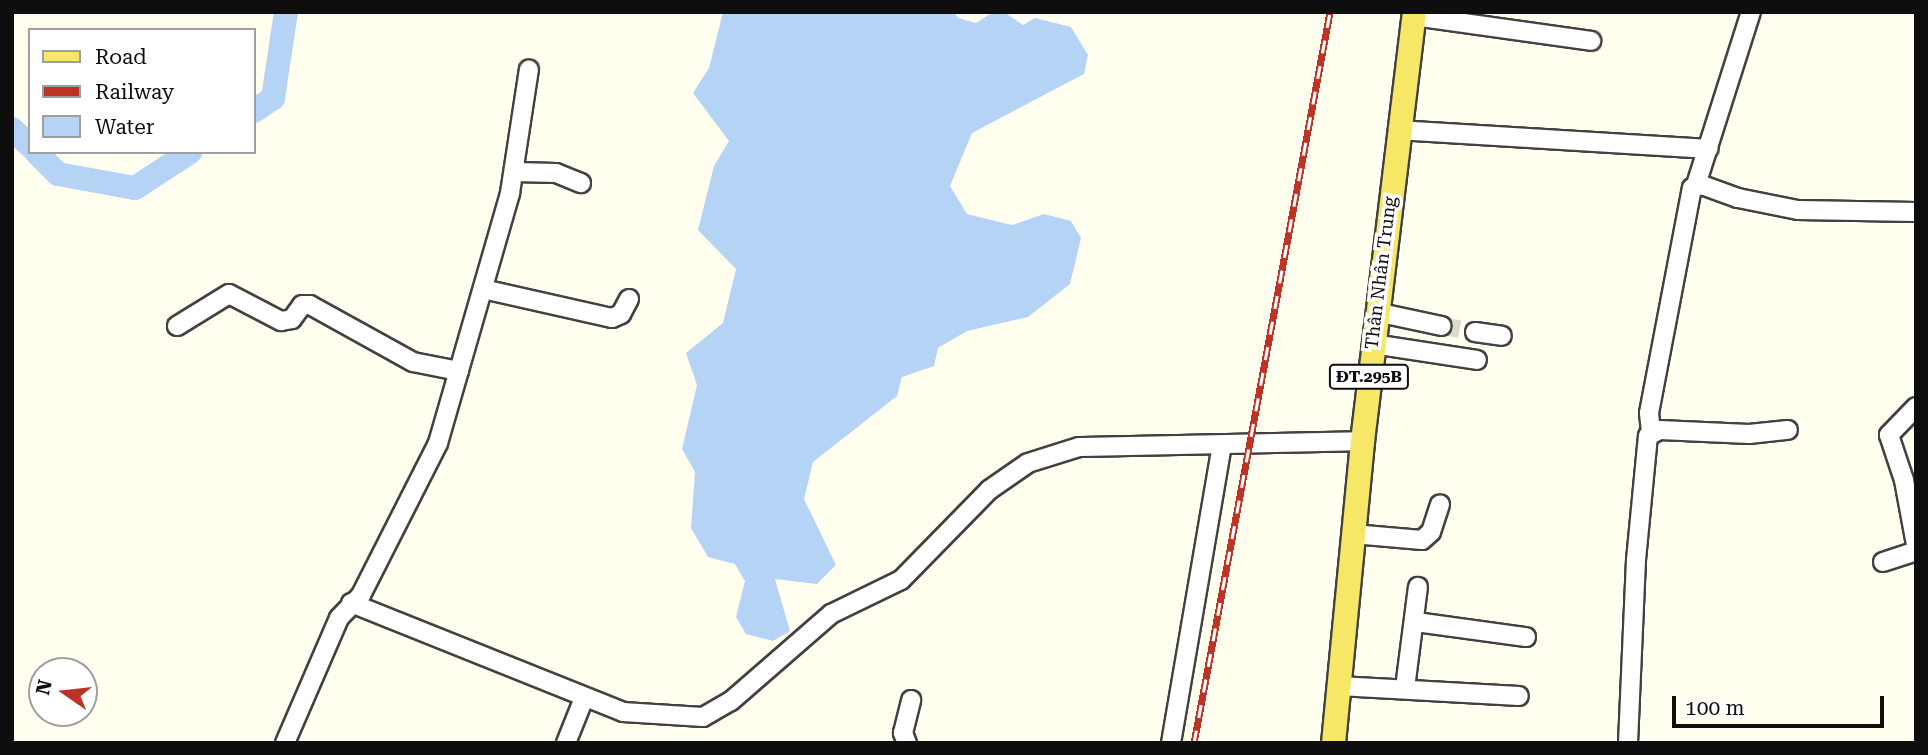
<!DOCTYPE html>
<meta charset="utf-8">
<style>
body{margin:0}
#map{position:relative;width:1928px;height:755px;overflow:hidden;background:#fffeef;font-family:"Roboto Serif",serif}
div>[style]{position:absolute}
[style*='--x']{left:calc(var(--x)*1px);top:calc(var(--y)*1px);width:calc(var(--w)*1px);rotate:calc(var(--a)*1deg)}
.water>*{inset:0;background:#b5d4f5}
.river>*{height:24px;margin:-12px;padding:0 12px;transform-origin:12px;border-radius:12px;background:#b5d4f5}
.minor-tunnel>*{height:18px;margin-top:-9px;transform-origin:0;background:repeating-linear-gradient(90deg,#dbdacd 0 18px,transparent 0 27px)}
.roads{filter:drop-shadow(2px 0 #414141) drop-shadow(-2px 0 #414141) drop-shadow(0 2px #414141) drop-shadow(0 -2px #414141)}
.minor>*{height:18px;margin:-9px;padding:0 9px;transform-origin:9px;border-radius:9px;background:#fff}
.major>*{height:23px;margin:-11.5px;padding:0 11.5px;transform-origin:11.5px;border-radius:11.5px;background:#f7e767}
.rail>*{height:7px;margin-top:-3.5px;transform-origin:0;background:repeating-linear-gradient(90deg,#fff 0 13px,#bd3427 0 26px);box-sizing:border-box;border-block:2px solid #bd3427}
span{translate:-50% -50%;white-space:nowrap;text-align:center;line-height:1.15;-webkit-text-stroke:7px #fff;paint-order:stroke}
.shield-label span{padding:2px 5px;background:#fff;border:2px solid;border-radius:5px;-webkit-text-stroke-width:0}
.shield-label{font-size:16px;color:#0e0e0e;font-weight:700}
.street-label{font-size:18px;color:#0e0e0e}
.frame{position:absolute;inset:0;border:14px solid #0e0e0e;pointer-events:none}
.legend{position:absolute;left:28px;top:28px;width:228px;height:126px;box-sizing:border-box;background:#fff;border:2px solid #9f9f9f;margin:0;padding:9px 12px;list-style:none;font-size:21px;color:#0e0e0e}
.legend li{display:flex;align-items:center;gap:14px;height:35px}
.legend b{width:35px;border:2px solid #9f9f9f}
.north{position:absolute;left:28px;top:657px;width:70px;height:70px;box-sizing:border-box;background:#fff;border:2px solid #9f9f9f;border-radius:50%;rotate:284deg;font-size:19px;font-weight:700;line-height:28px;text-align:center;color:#0e0e0e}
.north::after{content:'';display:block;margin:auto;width:24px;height:32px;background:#bd3427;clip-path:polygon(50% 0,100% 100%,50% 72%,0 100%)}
.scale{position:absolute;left:1672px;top:696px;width:212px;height:32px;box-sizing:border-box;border:4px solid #0e0e0e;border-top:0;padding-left:9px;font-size:21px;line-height:24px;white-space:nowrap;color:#0e0e0e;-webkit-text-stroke:5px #fff;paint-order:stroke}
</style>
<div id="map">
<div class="water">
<div style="clip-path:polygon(723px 12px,954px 12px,958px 18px,976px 23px,993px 12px,1004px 12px,1023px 25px,1035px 18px,1071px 27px,1088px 55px,1084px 74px,972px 133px,950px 186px,967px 214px,1012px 225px,1044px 214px,1071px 221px,1081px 238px,1070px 284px,1028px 317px,967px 331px,938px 348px,934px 366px,902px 377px,897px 396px,813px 462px,804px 499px,836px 565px,817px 584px,775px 579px,790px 631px,773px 641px,746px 634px,736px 617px,745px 581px,735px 564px,708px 557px,691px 528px,695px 472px,682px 449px,697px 385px,686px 353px,723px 323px,736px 269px,698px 230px,714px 166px,729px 141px,693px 93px,709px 68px)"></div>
</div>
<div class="river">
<div style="--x:254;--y:111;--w:23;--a:-34"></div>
<div style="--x:273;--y:98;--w:87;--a:-81.4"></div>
<div style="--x:12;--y:129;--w:25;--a:43"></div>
<div style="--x:36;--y:152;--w:31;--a:45"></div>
<div style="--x:58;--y:174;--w:78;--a:10.3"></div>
<div style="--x:135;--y:188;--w:66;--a:-33.2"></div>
</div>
<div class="minor-tunnel">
<div style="--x:1442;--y:326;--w:34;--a:10"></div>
</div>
<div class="roads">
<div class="minor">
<div style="--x:1414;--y:16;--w:179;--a:8"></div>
<div style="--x:1398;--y:130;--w:311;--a:3.5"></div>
<div style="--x:515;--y:172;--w:41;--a:1.4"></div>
<div style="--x:556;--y:173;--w:27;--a:22"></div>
<div style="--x:1696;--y:185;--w:182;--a:-72.4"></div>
<div style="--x:483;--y:289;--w:132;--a:12.7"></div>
<div style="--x:612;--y:318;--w:10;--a:-24"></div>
<div style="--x:621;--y:314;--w:17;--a:-62"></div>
<div style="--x:1376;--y:312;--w:67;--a:12"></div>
<div style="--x:177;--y:326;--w:61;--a:-31.6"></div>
<div style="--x:229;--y:294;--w:59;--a:27.4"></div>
<div style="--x:281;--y:321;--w:11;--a:-10"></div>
<div style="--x:292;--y:319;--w:17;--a:-54"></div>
<div style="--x:302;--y:305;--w:8;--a:0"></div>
<div style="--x:310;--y:305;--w:118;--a:29"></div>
<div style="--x:413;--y:362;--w:47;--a:11.1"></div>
<div style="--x:1475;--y:332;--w:27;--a:8"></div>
<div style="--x:1373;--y:344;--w:105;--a:8.7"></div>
<div style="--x:1916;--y:407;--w:39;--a:134"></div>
<div style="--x:1889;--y:435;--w:47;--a:71.6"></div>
<div style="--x:1904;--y:480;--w:66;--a:79.5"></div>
<div style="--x:1651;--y:432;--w:19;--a:-96"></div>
<div style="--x:1649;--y:413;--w:229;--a:-79.2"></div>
<div style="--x:1692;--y:188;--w:10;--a:-17"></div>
<div style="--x:1702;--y:185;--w:38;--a:20"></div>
<div style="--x:1738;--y:198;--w:61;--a:11.3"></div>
<div style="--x:1798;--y:210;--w:118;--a:1"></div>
<div style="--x:1353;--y:534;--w:69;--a:5"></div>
<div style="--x:1422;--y:540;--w:12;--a:-42"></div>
<div style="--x:1431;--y:532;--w:29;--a:-72"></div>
<div style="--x:1883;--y:562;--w:35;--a:-18"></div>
<div style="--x:351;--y:603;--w:293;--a:21.8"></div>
<div style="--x:623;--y:712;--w:80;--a:3.6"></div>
<div style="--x:703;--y:717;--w:32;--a:-30"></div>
<div style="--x:731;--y:701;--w:133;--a:-41"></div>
<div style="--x:831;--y:614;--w:78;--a:-25.9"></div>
<div style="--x:901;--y:580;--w:126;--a:-45.6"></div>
<div style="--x:989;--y:490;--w:47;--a:-34.7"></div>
<div style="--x:1028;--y:463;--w:53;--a:-17.4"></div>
<div style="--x:1079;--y:447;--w:283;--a:-1.2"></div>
<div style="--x:1416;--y:622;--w:111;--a:7.8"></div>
<div style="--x:1339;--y:686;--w:180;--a:3.2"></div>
<div style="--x:1405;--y:688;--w:102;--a:-82.7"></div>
<div style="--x:285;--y:743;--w:136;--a:-66.6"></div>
<div style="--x:339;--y:618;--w:32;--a:-46"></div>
<div style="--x:361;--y:595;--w:170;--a:-63.1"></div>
<div style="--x:438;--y:443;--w:260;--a:-73.9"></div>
<div style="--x:510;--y:193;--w:125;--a:-81.3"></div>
<div style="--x:566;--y:743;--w:48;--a:-68.2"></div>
<div style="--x:907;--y:743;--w:11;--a:-112"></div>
<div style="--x:903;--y:733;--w:34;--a:-76"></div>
<div style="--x:1171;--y:743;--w:302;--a:-80.3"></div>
<div style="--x:1628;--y:743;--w:183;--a:-87.5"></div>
<div style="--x:1636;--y:560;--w:125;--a:-84.5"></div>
<div style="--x:1648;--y:436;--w:13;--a:-27"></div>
<div style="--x:1660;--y:430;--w:89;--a:2.6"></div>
<div style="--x:1749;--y:434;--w:39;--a:-6"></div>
</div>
<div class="major">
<div style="--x:1333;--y:743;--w:303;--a:-84.5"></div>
<div style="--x:1362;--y:441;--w:432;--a:-83.1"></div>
</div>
</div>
<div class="rail">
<div style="--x:1194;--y:743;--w:744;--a:-79.46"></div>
</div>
<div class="shield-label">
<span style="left:1369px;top:377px">ĐT.295B</span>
</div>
<div class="street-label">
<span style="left:1381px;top:273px;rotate:-83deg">Thân Nhân Trung</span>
</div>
<div class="frame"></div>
<ul class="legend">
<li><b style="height:9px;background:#f7e767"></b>Road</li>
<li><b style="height:9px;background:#bd3427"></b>Railway</li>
<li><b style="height:19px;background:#b5d4f5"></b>Water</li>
</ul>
<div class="north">N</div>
<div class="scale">100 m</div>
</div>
